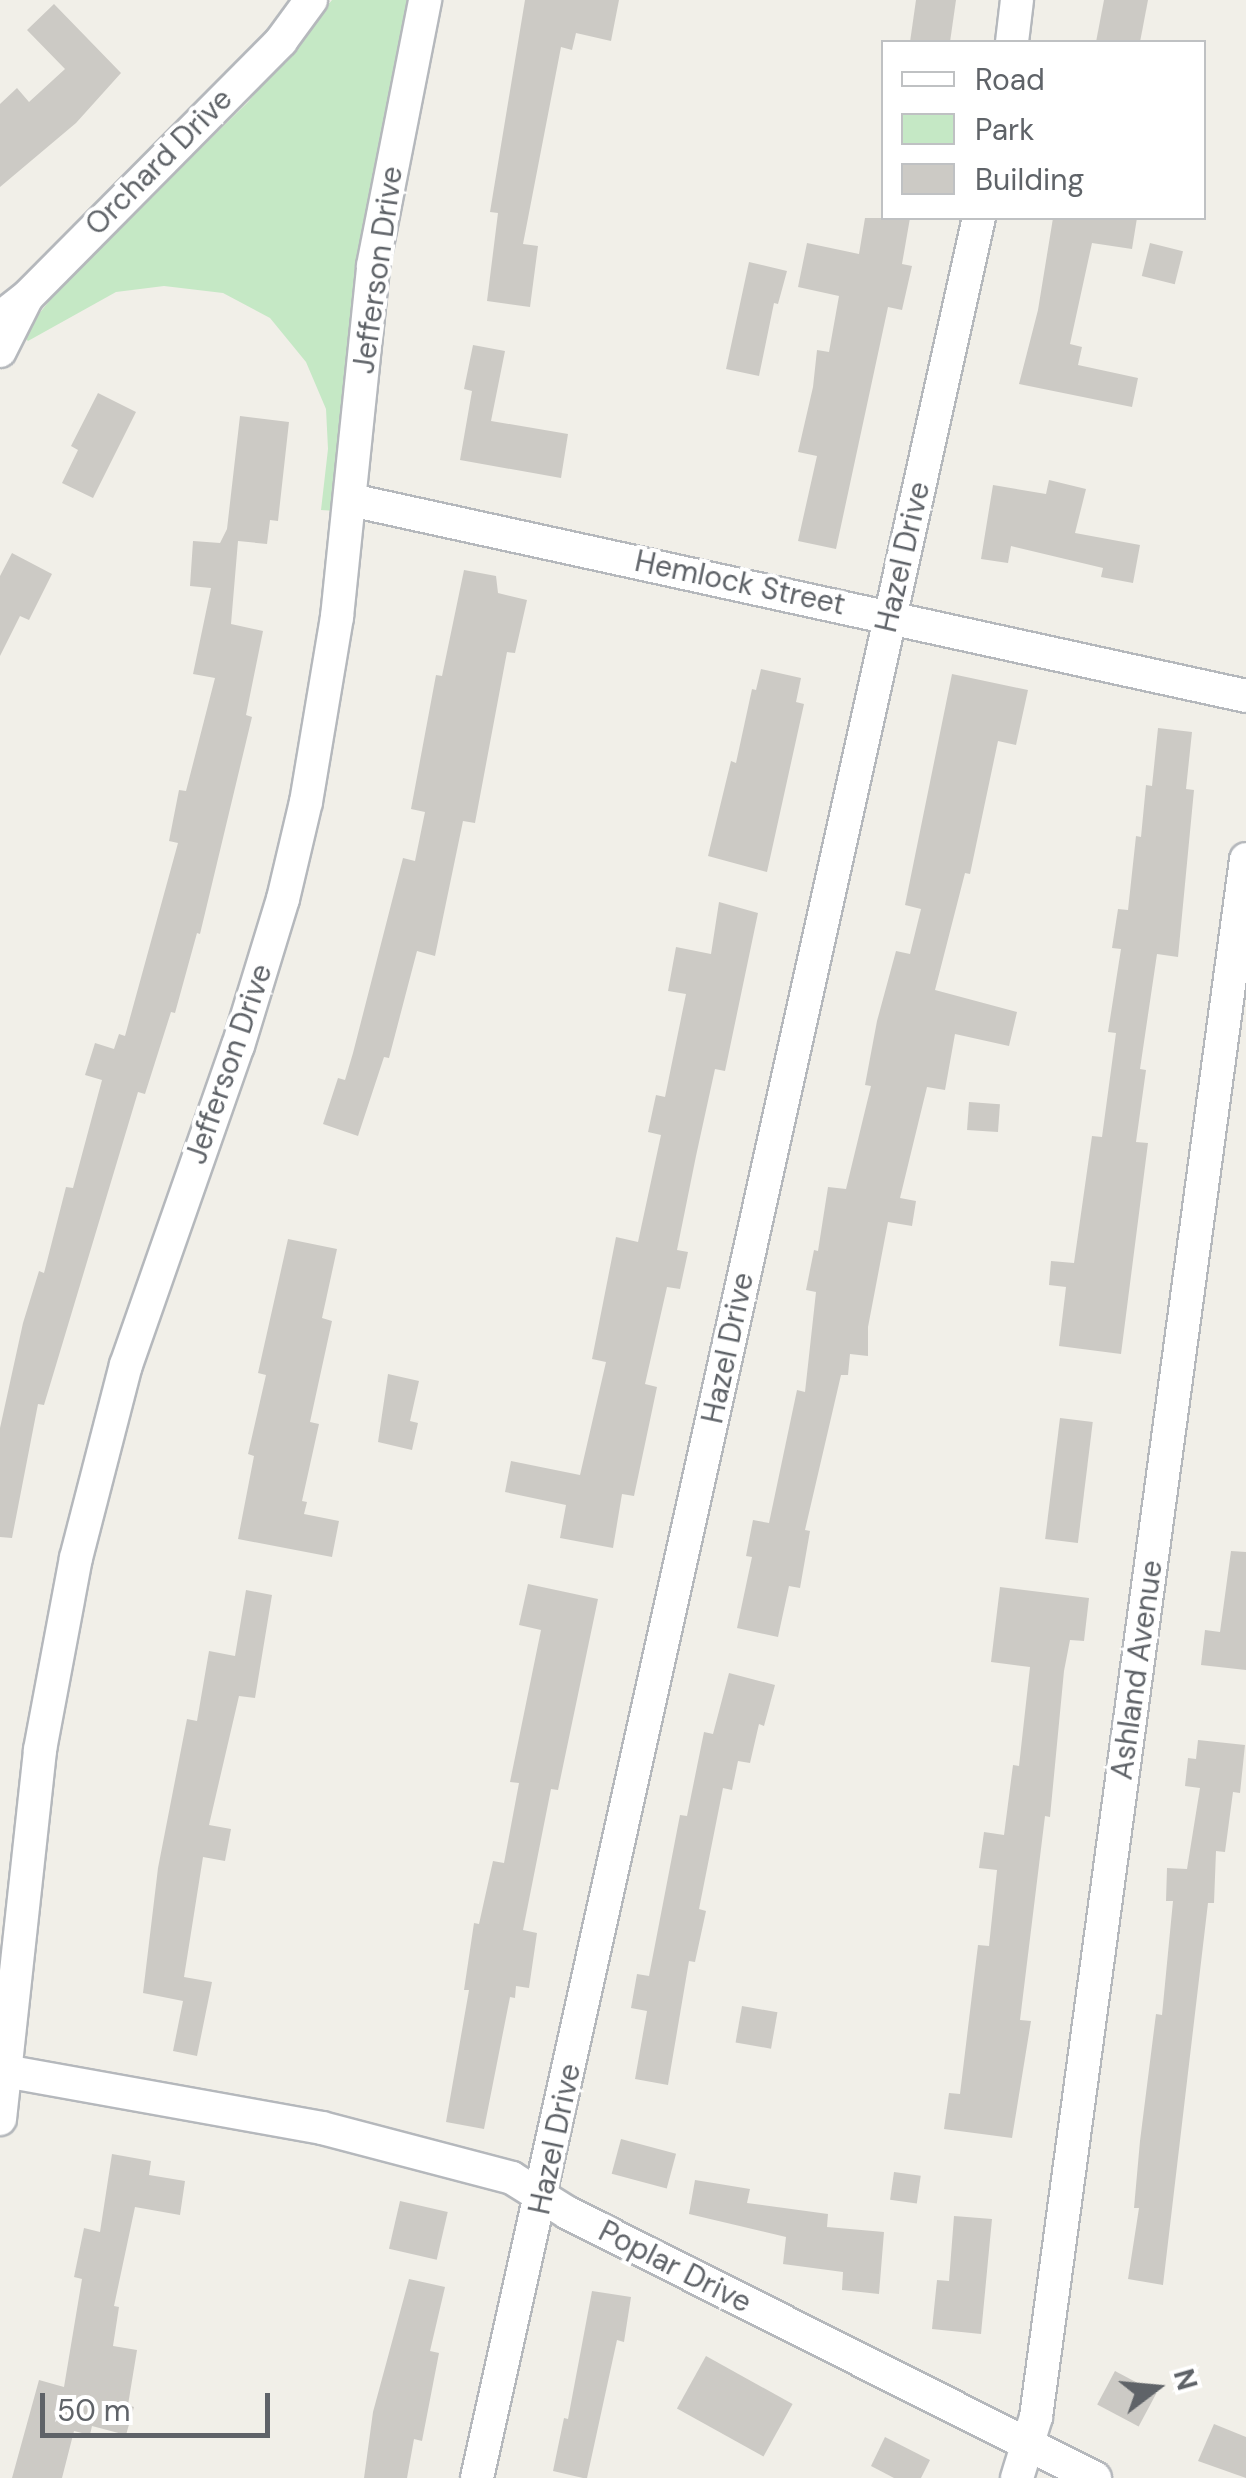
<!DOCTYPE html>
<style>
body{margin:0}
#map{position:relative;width:1246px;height:2478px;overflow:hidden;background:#f1efe8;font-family:"DM Sans",sans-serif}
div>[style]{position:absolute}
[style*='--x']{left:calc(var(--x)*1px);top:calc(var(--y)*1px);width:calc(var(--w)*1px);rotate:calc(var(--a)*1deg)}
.green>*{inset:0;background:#c5e8c5}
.building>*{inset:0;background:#cccac5;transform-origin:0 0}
.roads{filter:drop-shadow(2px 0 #b5b8bc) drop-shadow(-2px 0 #b5b8bc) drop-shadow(0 2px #b5b8bc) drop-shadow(0 -2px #b5b8bc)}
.minor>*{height:32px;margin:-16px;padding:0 16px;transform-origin:16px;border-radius:16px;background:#fff}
span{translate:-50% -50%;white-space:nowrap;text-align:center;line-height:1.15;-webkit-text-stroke:8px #fff;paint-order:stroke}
.street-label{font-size:30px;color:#5f6368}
.legend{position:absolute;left:881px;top:40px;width:325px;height:180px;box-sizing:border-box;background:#fff;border:2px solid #bfc1c3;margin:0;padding:12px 18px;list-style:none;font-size:30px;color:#5f6368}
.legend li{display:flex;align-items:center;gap:20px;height:50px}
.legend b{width:50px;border:2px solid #bfc1c3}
.north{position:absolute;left:1106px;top:2338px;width:100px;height:100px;-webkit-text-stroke:8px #fff;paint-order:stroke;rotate:74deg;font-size:28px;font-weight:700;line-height:40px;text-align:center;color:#5f6368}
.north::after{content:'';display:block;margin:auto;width:35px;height:45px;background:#5f6368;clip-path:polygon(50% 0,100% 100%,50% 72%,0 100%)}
.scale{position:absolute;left:40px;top:2393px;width:230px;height:45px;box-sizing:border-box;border:5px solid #5f6368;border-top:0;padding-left:12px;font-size:30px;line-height:35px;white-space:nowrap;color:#5f6368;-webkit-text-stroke:8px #fff;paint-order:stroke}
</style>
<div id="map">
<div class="green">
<div style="clip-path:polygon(332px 0,411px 0,362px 264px,336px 511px,321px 510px,328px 449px,326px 409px,306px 362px,270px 318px,223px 293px,164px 286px,116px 292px,28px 341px,22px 335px,66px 280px,248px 102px)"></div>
</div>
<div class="building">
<div style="clip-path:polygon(525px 0,619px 0,611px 41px,576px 33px,572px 50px,561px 47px,523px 244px,538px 246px,530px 307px,487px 301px,498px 213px,490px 212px)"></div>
<div style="clip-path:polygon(916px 0,956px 0,950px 42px,910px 42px)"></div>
<div style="clip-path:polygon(1104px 0,1148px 0,1140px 42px,1096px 42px)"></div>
<div style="clip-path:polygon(54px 4px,121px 73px,76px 123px,0 187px,0 104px,17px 88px,29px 102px,65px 69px,27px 30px)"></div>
<div style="clip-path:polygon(865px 218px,910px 218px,902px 264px,912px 266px,902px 310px,888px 307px,836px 549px,798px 541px,817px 456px,798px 452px,813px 387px,817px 350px,829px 352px,839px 296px,798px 287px,807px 243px,859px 254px)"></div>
<div style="clip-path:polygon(1053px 218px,1137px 218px,1132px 249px,1092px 243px,1070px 344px,1082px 347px,1078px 365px,1138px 378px,1132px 407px,1019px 384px,1038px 310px)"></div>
<div style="left:1150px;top:243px;width:34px;height:34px;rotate:14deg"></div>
<div style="clip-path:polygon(749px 262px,787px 271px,778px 304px,774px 303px,759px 376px,726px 369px)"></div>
<div style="clip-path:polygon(473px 345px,505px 351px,491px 421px,568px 434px,561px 478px,460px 460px,472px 391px,464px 389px)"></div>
<div style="clip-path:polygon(98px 393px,136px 412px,93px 498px,62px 483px,78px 450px,71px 446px)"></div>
<div style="clip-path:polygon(240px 416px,289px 422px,278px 521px,270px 520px,267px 544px,238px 541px,231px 624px,263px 631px,246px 715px,252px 717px,200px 934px,197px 933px,175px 1013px,171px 1012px,145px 1094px,138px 1092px,44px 1405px,38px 1404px,12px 1538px,0 1537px,0 1428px,23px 1323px,39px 1271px,44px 1273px,66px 1187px,73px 1188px,102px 1080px,85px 1075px,95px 1043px,114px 1049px,119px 1034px,125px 1036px,178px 843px,169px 841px,179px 790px,186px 791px,215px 678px,193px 674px,211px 588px,190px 586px,193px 541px,220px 543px,227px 529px)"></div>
<div style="clip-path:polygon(1049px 480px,1086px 489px,1075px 533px,1140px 545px,1133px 583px,1101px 577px,1103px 568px,1011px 546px,1008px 563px,981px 559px,993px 485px,1046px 494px)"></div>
<div style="clip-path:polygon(12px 553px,52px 574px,29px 620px,20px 616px,0 656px,0 576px)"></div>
<div style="clip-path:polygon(464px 570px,496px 576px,498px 593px,527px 600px,515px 653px,507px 652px,475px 823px,463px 821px,435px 956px,417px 951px,389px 1058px,384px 1057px,358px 1136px,323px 1124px,338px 1078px,345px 1080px,353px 1053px,403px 858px,415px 861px,425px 812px,411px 809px,436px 675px,442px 676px)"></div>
<div style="clip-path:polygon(761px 669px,801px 678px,796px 702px,804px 704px,767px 872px,708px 856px,731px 761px,736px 763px,752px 689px,756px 690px)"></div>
<div style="clip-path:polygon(952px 674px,1028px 690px,1016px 745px,998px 741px,970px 874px,965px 873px,935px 990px,1017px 1012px,1009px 1046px,955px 1034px,945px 1090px,927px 1087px,900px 1198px,916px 1201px,912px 1226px,888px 1222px,868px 1327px,868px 1356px,850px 1354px,848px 1375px,841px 1375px,805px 1530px,810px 1531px,800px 1588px,789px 1586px,778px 1637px,737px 1628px,752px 1557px,746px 1556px,753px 1520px,769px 1523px,797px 1390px,805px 1392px,816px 1292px,806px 1290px,814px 1250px,818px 1251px,828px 1187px,846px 1189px,871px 1086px,865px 1085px,877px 1021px,896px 951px,910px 954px,921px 909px,905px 905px)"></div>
<div style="clip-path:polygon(1158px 728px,1192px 732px,1186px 789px,1194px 790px,1178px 957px,1157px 954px,1140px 1069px,1146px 1070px,1136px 1142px,1148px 1143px,1121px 1354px,1059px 1346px,1066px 1287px,1049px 1285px,1051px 1261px,1074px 1263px,1092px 1136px,1102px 1137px,1116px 1033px,1108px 1032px,1121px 949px,1112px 948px,1118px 909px,1128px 910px,1136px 836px,1141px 837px,1146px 785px,1152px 786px)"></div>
<div style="clip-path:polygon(719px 902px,758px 913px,725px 1071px,715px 1069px,696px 1156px,677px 1250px,688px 1252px,680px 1289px,667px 1287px,645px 1384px,657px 1387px,634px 1496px,622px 1494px,613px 1548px,560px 1538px,566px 1505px,505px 1492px,511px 1461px,580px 1475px,606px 1362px,592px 1359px,616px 1237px,638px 1242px,661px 1135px,648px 1132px,656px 1095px,665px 1097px,686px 994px,668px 991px,676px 947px,711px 954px)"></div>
<div style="left:969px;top:1102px;width:31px;height:28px;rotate:4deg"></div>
<div style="clip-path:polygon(288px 1239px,337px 1249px,322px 1318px,332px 1321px,310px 1422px,319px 1424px,302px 1501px,307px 1502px,304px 1514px,339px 1521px,332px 1557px,238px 1539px,254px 1456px,248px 1454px,266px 1375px,258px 1373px)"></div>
<div style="clip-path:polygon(388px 1374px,419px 1381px,410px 1421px,418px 1423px,412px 1450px,378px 1442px)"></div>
<div style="left:1060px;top:1418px;width:33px;height:122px;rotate:7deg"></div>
<div style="clip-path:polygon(1231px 1551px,1246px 1552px,1246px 1670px,1201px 1665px,1205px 1630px,1220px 1632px)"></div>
<div style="clip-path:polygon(528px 1584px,598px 1599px,558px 1790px,551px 1789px,523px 1930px,537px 1933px,529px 1988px,516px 1986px,515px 1998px,510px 1997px,484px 2129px,446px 2122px,469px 1990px,464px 1990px,474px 1923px,479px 1924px,493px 1861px,504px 1863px,519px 1783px,510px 1782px,541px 1630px,519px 1625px)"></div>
<div style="clip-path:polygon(1000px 1587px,1089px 1598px,1084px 1641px,1070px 1640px,1064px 1671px,1050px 1817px,1045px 1816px,1020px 2020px,1031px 2021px,1012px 2138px,944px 2129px,949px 2093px,960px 2094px,978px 1945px,989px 1946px,997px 1870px,979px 1868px,984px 1832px,1004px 1835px,1013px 1765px,1019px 1766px,1030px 1667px,991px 1662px)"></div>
<div style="clip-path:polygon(246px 1590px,272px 1595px,255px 1698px,239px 1696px,209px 1825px,231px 1829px,225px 1861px,203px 1857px,184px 1977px,212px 1982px,197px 2056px,173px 2051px,183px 2001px,143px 1993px,158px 1868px,187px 1719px,197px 1721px,209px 1651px,235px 1656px)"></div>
<div style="clip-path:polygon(729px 1673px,775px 1685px,764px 1726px,759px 1724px,750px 1763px,738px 1761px,732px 1790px,723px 1788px,699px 1909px,706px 1911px,695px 1962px,689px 1961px,668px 2085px,635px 2079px,647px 2011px,631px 2008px,637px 1974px,649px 1976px,680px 1815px,687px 1816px,704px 1732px,713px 1734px)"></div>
<div style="clip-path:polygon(1198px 1740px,1245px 1745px,1240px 1793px,1233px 1792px,1225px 1852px,1216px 1851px,1214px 1903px,1208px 1903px,1163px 2285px,1128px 2279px,1139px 2208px,1134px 2208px,1140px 2141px,1156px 2014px,1162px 2015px,1173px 1901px,1166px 1901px,1167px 1868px,1187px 1869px,1200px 1788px,1185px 1786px,1188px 1758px,1196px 1759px)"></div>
<div style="left:742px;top:2006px;width:36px;height:37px;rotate:10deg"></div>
<div style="left:621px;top:2139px;width:57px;height:36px;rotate:15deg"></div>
<div style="clip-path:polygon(112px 2154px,151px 2161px,149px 2175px,185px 2181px,180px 2215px,135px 2207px,114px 2306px,119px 2307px,113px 2346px,137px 2350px,128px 2405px,134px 2407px,126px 2435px,92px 2426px,90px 2435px,74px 2431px,62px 2478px,12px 2478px,39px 2380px,64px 2387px,82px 2279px,74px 2277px,84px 2228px,100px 2232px)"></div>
<div style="left:894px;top:2172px;width:27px;height:28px;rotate:8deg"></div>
<div style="clip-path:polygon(695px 2180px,750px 2189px,747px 2203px,828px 2214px,827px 2227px,884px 2232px,879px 2294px,842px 2290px,843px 2272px,783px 2264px,786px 2237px,689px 2214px)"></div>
<div style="left:400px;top:2201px;width:49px;height:49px;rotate:13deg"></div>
<div style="clip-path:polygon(954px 2216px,992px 2219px,981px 2334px,932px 2329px,937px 2280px,949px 2281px)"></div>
<div style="clip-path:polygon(409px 2279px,445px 2287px,430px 2351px,439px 2353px,422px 2441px,414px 2439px,407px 2478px,364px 2478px,373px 2412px)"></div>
<div style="clip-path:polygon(592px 2291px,631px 2297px,624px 2342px,617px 2340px,587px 2478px,583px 2478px,553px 2471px,564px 2418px,568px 2419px)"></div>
<div style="left:706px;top:2356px;width:99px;height:60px;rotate:29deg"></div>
<div style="left:1115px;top:2371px;width:47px;height:38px;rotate:28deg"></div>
<div style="clip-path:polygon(1214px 2424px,1246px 2437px,1246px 2478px,1198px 2461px)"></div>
<div style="clip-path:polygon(885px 2437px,930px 2460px,921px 2478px,894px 2478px,871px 2466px)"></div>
</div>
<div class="roads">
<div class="minor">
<div style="--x:1012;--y:42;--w:42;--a:-83.2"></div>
<div style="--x:0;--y:318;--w:34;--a:-38"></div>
<div style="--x:27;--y:297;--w:361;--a:-45.2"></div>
<div style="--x:281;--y:41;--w:51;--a:-53.8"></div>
<div style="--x:0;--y:351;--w:56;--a:-63.4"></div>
<div style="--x:351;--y:500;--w:916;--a:12.35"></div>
<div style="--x:0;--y:2070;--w:327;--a:10.2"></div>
<div style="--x:322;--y:2128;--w:196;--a:14.7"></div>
<div style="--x:512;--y:2178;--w:66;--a:32"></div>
<div style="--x:568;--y:2213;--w:590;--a:26.7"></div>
<div style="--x:0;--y:2119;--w:371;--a:-83.8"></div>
<div style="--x:40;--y:1750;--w:195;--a:-79.4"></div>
<div style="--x:76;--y:1558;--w:199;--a:-75.5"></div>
<div style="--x:126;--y:1365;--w:338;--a:-70.7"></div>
<div style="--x:238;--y:1046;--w:154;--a:-73"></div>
<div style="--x:283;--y:899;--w:100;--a:-76.7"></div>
<div style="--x:306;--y:802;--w:188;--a:-80.5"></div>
<div style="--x:337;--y:617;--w:353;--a:-84.1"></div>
<div style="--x:373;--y:266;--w:271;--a:-78.9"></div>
<div style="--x:477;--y:2478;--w:2315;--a:-77.48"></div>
<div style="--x:1017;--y:2478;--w:64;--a:-72.7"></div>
<div style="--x:1036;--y:2417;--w:1572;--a:-82.32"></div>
</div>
</div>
<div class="street-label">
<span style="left:159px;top:162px;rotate:-45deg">Orchard Drive</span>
<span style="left:378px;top:270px;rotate:-82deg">Jefferson Drive</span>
<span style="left:903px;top:557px;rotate:-77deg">Hazel Drive</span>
<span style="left:740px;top:583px;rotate:12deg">Hemlock Street</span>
<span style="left:229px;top:1064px;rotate:-71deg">Jefferson Drive</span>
<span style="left:728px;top:1348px;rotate:-78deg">Hazel Drive</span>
<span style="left:1137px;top:1670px;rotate:-82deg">Ashland Avenue</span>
<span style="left:555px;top:2139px;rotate:-78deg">Hazel Drive</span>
<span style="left:675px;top:2267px;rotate:27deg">Poplar Drive</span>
</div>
<ul class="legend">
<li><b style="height:12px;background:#fff"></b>Road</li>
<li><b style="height:28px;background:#c5e8c5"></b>Park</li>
<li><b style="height:28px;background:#cccac5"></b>Building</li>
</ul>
<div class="north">N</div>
<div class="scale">50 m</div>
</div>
